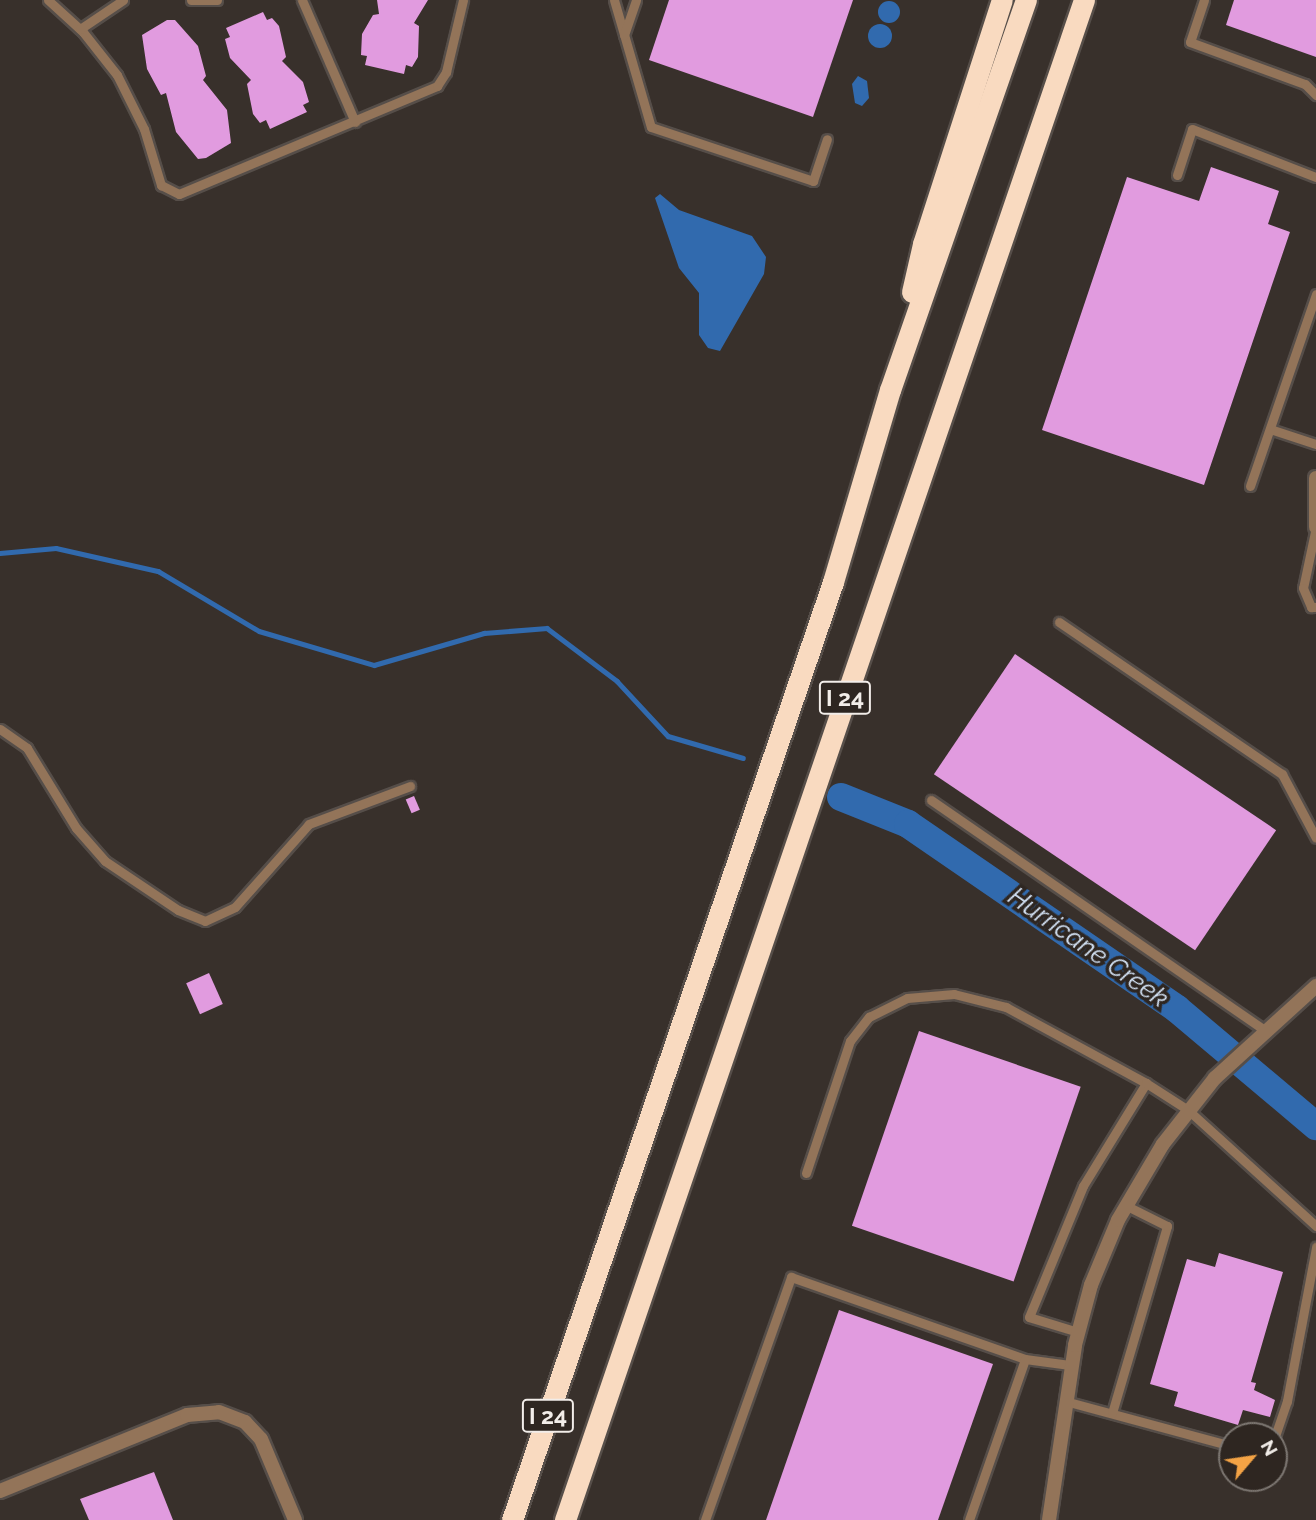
<!DOCTYPE html>
<style>
body{margin:0}
#map{position:relative;width:1316px;height:1520px;overflow:hidden;background:#38302b;font-family:Raleway,sans-serif}
div>[style]{position:absolute}
[style*='--x']{left:calc(var(--x)*1px);top:calc(var(--y)*1px);width:calc(var(--w)*1px);rotate:calc(var(--a)*1deg)}
.water>*{inset:0;background:#316aae}
.round{border-radius:50%}
.stream>*{height:4.5px;margin:-2.25px;padding:0 2.25px;transform-origin:2.25px;border-radius:2.25px;background:#316aae}
.river>*{height:28px;margin:-14px;padding:0 14px;transform-origin:14px;border-radius:14px;background:#316aae}
.building>*{inset:0;background:#e19bdf;transform-origin:0 0}
.roads{filter:drop-shadow(2px 0 #564e49) drop-shadow(-2px 0 #564e49) drop-shadow(0 2px #564e49) drop-shadow(0 -2px #564e49)}
.lane>*{height:9px;margin:-4.5px;padding:0 4.5px;transform-origin:4.5px;border-radius:4.5px;background:#937459}
.street>*{height:14px;margin:-7px;padding:0 7px;transform-origin:7px;border-radius:7px;background:#937459}
.highway>*{height:21px;margin:-10.5px;padding:0 10.5px;transform-origin:10.5px;border-radius:10.5px;background:#f9dac0}
span{translate:-50% -50%;white-space:nowrap;text-align:center;line-height:1.15;-webkit-text-stroke:7px #2e2621;paint-order:stroke}
.shield-label span{padding:2px 5px;background:#2e2621;border:2px solid;border-radius:5px;-webkit-text-stroke-width:0}
.shield-label{font-size:23px;color:#f2ede9;font-weight:700}
.water-label{font-size:26px;color:#d5e4f7;font-style:italic}
.north{position:absolute;left:1218px;top:1422px;width:70px;height:70px;box-sizing:border-box;background:#2e2621;border:2px solid #7c7671;border-radius:50%;rotate:61deg;font-size:19px;font-weight:700;line-height:28px;text-align:center;color:#f2ede9}
.north::after{content:'';display:block;margin:auto;width:24px;height:32px;background:#f4a345;clip-path:polygon(50% 0,100% 100%,50% 72%,0 100%)}
</style>
<div id="map">
<div class="water">
<div class="round" style="left:878px;top:1px;width:22px;height:22px"></div>
<div class="round" style="left:868px;top:24px;width:24px;height:24px"></div>
<div style="clip-path:polygon(858px 76px,867px 81px,869px 98px,862px 106px,855px 103px,852px 84px)"></div>
<div style="clip-path:polygon(660px 194px,679px 210px,752px 236px,766px 257px,764px 274px,720px 351px,708px 348px,699px 335px,699px 293px,679px 268px,655px 198px)"></div>
</div>
<div class="stream">
<div style="--x:0;--y:553;--w:56;--a:-5.1"></div>
<div style="--x:56;--y:548;--w:105;--a:12.7"></div>
<div style="--x:158;--y:571;--w:117;--a:30.7"></div>
<div style="--x:259;--y:631;--w:120;--a:16.5"></div>
<div style="--x:374;--y:665;--w:115;--a:-16.2"></div>
<div style="--x:484;--y:633;--w:63;--a:-4.5"></div>
<div style="--x:547;--y:628;--w:88;--a:37.1"></div>
<div style="--x:617;--y:681;--w:75;--a:47.2"></div>
<div style="--x:668;--y:736;--w:78;--a:16.3"></div>
</div>
<div class="river">
<div style="--x:841;--y:797;--w:72;--a:21.9"></div>
<div style="--x:908;--y:824;--w:326;--a:34.5"></div>
<div style="--x:1177;--y:1009;--w:182;--a:40.1"></div>
</div>
<div class="building">
<div style="clip-path:polygon(377px 0,428px 0,414px 23px,419px 26px,418px 57px,412px 67px,406px 65px,404px 74px,365px 65px,367px 56px,361px 55px,362px 34px,373px 15px,379px 14px)"></div>
<div style="clip-path:polygon(669px 0,853px 0,813px 117px,649px 60px)"></div>
<div style="clip-path:polygon(1234px 0,1316px 0,1316px 57px,1226px 25px)"></div>
<div style="clip-path:polygon(263px 12px,267px 20px,272px 18px,279px 26px,286px 57px,282px 61px,303px 82px,309px 102px,303px 105px,307px 112px,270px 129px,266px 120px,260px 123px,253px 114px,247px 84px,251px 80px,230px 58px,225px 39px,230px 37px,226px 28px)"></div>
<div style="clip-path:polygon(167px 20px,175px 20px,198px 46px,206px 76px,203px 80px,227px 110px,231px 143px,206px 158px,198px 159px,176px 132px,166px 93px,161px 95px,147px 69px,142px 35px)"></div>
<div style="clip-path:polygon(1211px 167px,1279px 191px,1268px 224px,1290px 232px,1204px 485px,1042px 430px,1127px 177px,1199px 201px)"></div>
<div style="left:1015px;top:654px;width:315px;height:145px;rotate:34deg"></div>
<div style="left:414px;top:796px;width:15px;height:9px;rotate:67deg"></div>
<div style="left:209px;top:973px;width:34px;height:25px;rotate:66deg"></div>
<div style="left:919px;top:1031px;width:171px;height:206px;rotate:19deg"></div>
<div style="clip-path:polygon(1219px 1253px,1283px 1272px,1251px 1382px,1256px 1383px,1254px 1390px,1275px 1400px,1270px 1417px,1243px 1410px,1238px 1425px,1174px 1406px,1178px 1392px,1150px 1384px,1187px 1259px,1215px 1267px)"></div>
<div style="clip-path:polygon(839px 1310px,993px 1364px,938px 1520px,766px 1520px)"></div>
<div style="clip-path:polygon(154px 1472px,173px 1520px,89px 1520px,80px 1499px)"></div>
</div>
<div class="roads">
<div class="lane">
<div style="--x:48;--y:0;--w:47;--a:42.4"></div>
<div style="--x:83;--y:32;--w:55;--a:51.7"></div>
<div style="--x:117;--y:75;--w:60;--a:63.4"></div>
<div style="--x:144;--y:129;--w:59;--a:73.1"></div>
<div style="--x:161;--y:185;--w:20;--a:27"></div>
<div style="--x:179;--y:194;--w:280;--a:-22.7"></div>
<div style="--x:437;--y:86;--w:17;--a:-57"></div>
<div style="--x:446;--y:72;--w:74;--a:-76.7"></div>
<div style="--x:191;--y:0;--w:26;--a:0"></div>
<div style="--x:302;--y:0;--w:133;--a:66.5"></div>
<div style="--x:614;--y:0;--w:132;--a:73.8"></div>
<div style="--x:651;--y:127;--w:171;--a:18.4"></div>
<div style="--x:813;--y:181;--w:44;--a:-71.6"></div>
<div style="--x:1204;--y:0;--w:44;--a:108.4"></div>
<div style="--x:1190;--y:42;--w:122;--a:20.1"></div>
<div style="--x:1305;--y:84;--w:16;--a:45"></div>
<div style="--x:80;--y:29;--w:52;--a:-34"></div>
<div style="--x:624;--y:35;--w:37;--a:-71"></div>
<div style="--x:1177;--y:175;--w:48;--a:-71.9"></div>
<div style="--x:1192;--y:129;--w:133;--a:21.2"></div>
<div style="--x:1270;--y:429;--w:48;--a:18.1"></div>
<div style="--x:1250;--y:486;--w:203;--a:-71"></div>
<div style="--x:1316;--y:527;--w:62;--a:102"></div>
<div style="--x:1303;--y:588;--w:21;--a:67"></div>
<div style="--x:1311;--y:607;--w:5;--a:0"></div>
<div style="--x:1059;--y:622;--w:270;--a:34.3"></div>
<div style="--x:1282;--y:774;--w:72;--a:62"></div>
<div style="--x:0;--y:729;--w:33;--a:35"></div>
<div style="--x:27;--y:748;--w:94;--a:58.5"></div>
<div style="--x:76;--y:828;--w:44;--a:48.7"></div>
<div style="--x:105;--y:861;--w:88;--a:33.9"></div>
<div style="--x:178;--y:910;--w:29;--a:22"></div>
<div style="--x:205;--y:921;--w:33;--a:-25"></div>
<div style="--x:235;--y:907;--w:111;--a:-48.3"></div>
<div style="--x:309;--y:824;--w:108;--a:-20.6"></div>
<div style="--x:931;--y:800;--w:405;--a:34.6"></div>
<div style="--x:806;--y:1173;--w:139;--a:-71.6"></div>
<div style="--x:850;--y:1041;--w:31;--a:-52"></div>
<div style="--x:869;--y:1017;--w:42;--a:-26.6"></div>
<div style="--x:907;--y:998;--w:47;--a:-4.9"></div>
<div style="--x:954;--y:994;--w:54;--a:14"></div>
<div style="--x:1006;--y:1007;--w:159;--a:28.5"></div>
<div style="--x:1078;--y:1332;--w:51;--a:-163"></div>
<div style="--x:1029;--y:1317;--w:142;--a:-67.6"></div>
<div style="--x:1083;--y:1186;--w:121;--a:-58.5"></div>
<div style="--x:1146;--y:1083;--w:50;--a:32.7"></div>
<div style="--x:1188;--y:1110;--w:173;--a:42.2"></div>
<div style="--x:1065;--y:1401;--w:173;--a:15.1"></div>
<div style="--x:1112;--y:1413;--w:195;--a:-73.6"></div>
<div style="--x:1167;--y:1226;--w:47;--a:-153.4"></div>
<div style="--x:1274;--y:1439;--w:40;--a:-71.1"></div>
<div style="--x:1287;--y:1401;--w:157;--a:-79.3"></div>
<div style="--x:705;--y:1520;--w:258;--a:-70.5"></div>
<div style="--x:791;--y:1277;--w:248;--a:19.3"></div>
<div style="--x:1025;--y:1359;--w:45;--a:7.6"></div>
<div style="--x:969;--y:1520;--w:170;--a:-70.8"></div>
</div>
<div class="street">
<div style="--x:1316;--y:527;--w:49;--a:-90"></div>
<div style="--x:0;--y:1491;--w:202;--a:-22.1"></div>
<div style="--x:187;--y:1415;--w:32;--a:-5"></div>
<div style="--x:219;--y:1412;--w:28;--a:21"></div>
<div style="--x:245;--y:1422;--w:23;--a:47"></div>
<div style="--x:261;--y:1439;--w:88;--a:67.2"></div>
<div style="--x:1049;--y:1520;--w:177;--a:-81.5"></div>
<div style="--x:1075;--y:1345;--w:62;--a:-75.1"></div>
<div style="--x:1091;--y:1285;--w:70;--a:-67.4"></div>
<div style="--x:1118;--y:1220;--w:88;--a:-59.4"></div>
<div style="--x:1163;--y:1144;--w:84;--a:-51.8"></div>
<div style="--x:1215;--y:1078;--w:137;--a:-42.3"></div>
</div>
<div class="highway">
<div style="--x:912;--y:292;--w:49;--a:-77.1"></div>
<div style="--x:923;--y:244;--w:256;--a:-72.1"></div>
<div style="--x:512;--y:1520;--w:991;--a:-71.11"></div>
<div style="--x:833;--y:582;--w:200;--a:-73.5"></div>
<div style="--x:890;--y:390;--w:413;--a:-70.8"></div>
<div style="--x:565;--y:1520;--w:1606;--a:-71.15"></div>
</div>
</div>
<div class="shield-label">
<span style="left:845px;top:698px">I 24</span>
<span style="left:548px;top:1416px">I 24</span>
</div>
<div class="water-label">
<span style="left:1088px;top:948px;rotate:35deg">Hurricane Creek</span>
</div>
<div class="north">N</div>
</div>
